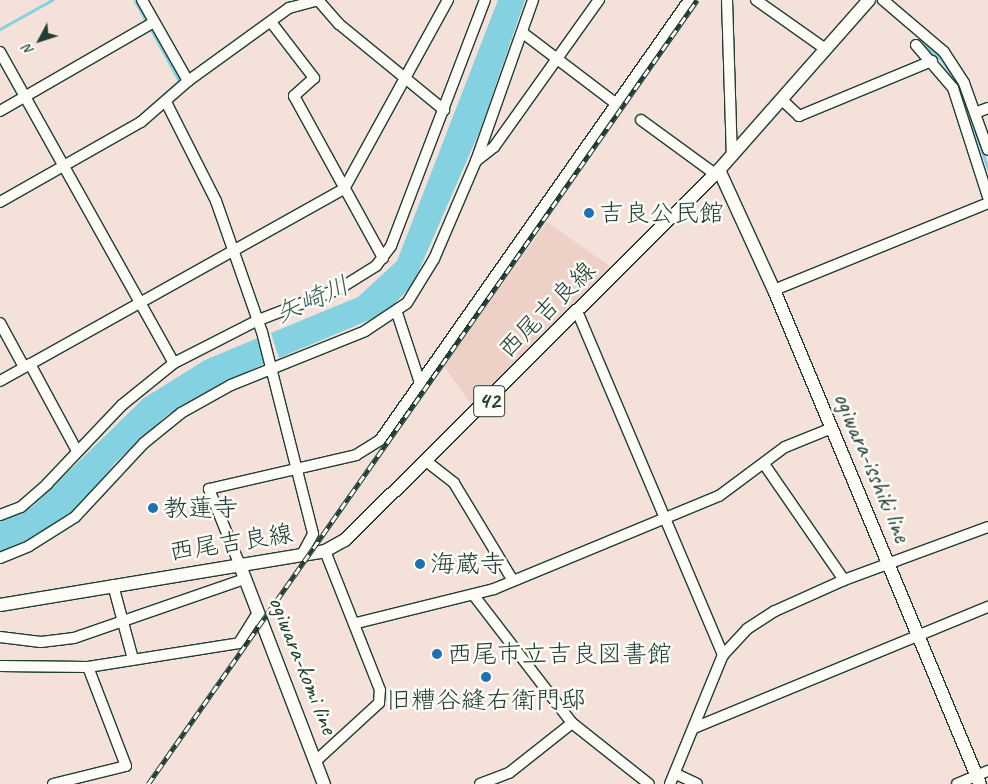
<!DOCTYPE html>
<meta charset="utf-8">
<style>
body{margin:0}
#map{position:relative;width:988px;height:784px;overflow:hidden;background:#f4e2da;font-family:Caveat,"Klee One",sans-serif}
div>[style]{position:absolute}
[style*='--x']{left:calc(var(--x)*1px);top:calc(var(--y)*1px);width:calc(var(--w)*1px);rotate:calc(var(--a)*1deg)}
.built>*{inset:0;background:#edd0c6}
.water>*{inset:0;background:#84d2e1}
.stream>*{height:2.5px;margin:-1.25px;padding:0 1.25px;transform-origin:1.25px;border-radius:1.25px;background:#84d2e1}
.roads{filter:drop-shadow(1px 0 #1f3d34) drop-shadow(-1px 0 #1f3d34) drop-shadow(0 1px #1f3d34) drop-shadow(0 -1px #1f3d34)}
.minor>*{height:10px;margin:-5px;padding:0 5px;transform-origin:5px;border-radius:5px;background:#fdfcf7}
.major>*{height:12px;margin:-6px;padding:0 6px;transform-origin:6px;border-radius:6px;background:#fdfcf7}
.rail>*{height:4.5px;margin-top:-2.25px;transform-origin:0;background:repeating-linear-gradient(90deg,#fdfcf7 0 8px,#1f3d34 0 16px);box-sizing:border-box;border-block:1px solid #1f3d34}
.dots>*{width:14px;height:14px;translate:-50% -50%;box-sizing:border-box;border:2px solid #fdfcf7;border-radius:50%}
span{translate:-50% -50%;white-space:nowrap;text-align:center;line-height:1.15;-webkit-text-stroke:5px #fdfcf7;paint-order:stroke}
.shield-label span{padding:1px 4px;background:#fdfcf7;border:1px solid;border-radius:4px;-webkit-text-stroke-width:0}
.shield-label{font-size:24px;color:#1f3d34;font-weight:700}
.poi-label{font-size:25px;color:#1f3d34}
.left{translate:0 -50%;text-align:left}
.street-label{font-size:25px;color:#1f3d34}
.water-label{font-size:26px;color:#38625f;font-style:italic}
.north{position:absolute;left:15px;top:15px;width:50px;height:50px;-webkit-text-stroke:4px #fdfcf7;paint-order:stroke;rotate:230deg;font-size:14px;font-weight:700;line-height:20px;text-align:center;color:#1f3d34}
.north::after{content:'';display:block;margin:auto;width:18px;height:22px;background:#1f3d34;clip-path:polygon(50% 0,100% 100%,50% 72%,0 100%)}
</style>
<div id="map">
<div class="built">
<div style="clip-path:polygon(547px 222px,614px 269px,472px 406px,444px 366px)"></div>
</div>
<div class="water">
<div style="clip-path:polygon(498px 0,525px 0,481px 128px,413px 284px,386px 313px,279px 358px,271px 333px,358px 297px,397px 261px)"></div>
<div style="clip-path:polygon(258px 338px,265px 363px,167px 415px,115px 463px,83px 504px,17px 548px,0 553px,0 521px,32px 507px,144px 398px,205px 360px)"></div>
</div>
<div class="stream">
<div style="--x:135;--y:0;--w:27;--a:62"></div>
<div style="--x:0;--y:29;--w:60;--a:-29.1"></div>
<div style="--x:924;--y:45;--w:23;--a:40"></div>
<div style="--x:942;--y:60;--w:32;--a:56"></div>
<div style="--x:960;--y:87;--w:86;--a:70.9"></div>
<div style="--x:134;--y:121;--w:60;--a:-41.6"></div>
<div style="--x:179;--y:81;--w:60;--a:-118.7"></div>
<div style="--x:0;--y:196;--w:43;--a:-28.9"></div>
</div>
<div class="roads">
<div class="minor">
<div style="--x:318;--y:0;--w:32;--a:49"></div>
<div style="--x:339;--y:24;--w:136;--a:39.3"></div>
<div style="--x:727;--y:0;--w:156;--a:88.2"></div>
<div style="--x:756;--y:0;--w:83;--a:35.2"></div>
<div style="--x:883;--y:0;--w:80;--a:40.4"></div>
<div style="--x:944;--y:52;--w:37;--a:57"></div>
<div style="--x:964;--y:83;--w:71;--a:70.3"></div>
<div style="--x:271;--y:22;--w:71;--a:52.5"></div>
<div style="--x:314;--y:78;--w:27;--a:138"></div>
<div style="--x:294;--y:96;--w:185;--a:61.2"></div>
<div style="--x:523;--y:33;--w:119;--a:37.2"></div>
<div style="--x:916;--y:45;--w:57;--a:49.3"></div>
<div style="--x:953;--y:88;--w:114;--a:72.2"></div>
<div style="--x:0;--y:52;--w:356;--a:60.8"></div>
<div style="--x:188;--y:81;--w:125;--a:-35.9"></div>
<div style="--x:289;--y:8;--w:30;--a:-15"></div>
<div style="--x:781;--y:99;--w:25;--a:43"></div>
<div style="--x:799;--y:116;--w:144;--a:-22.5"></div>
<div style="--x:166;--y:102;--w:111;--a:63.2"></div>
<div style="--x:216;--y:201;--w:139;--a:70.7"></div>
<div style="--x:262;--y:332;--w:208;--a:75.8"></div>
<div style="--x:313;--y:534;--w:24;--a:118"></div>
<div style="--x:0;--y:111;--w:178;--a:-30"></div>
<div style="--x:975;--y:113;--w:14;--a:-21"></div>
<div style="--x:641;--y:120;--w:92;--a:36.1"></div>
<div style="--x:476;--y:161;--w:23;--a:-38"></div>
<div style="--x:494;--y:147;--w:181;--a:-54.5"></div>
<div style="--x:0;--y:202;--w:162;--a:-29.6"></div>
<div style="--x:141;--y:122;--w:62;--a:-41.1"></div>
<div style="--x:188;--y:81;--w:93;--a:-119.6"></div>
<div style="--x:774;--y:290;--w:231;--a:-22.1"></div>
<div style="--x:577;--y:311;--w:374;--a:67"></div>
<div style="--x:397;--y:313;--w:77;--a:71.8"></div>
<div style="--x:0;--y:323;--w:50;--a:61.4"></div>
<div style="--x:30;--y:364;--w:99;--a:61.6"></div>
<div style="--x:0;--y:381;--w:394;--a:-29.2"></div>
<div style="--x:344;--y:189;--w:216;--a:-61.2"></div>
<div style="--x:426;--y:461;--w:36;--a:38"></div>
<div style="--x:454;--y:483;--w:112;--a:58.9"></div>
<div style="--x:764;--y:464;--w:141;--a:55.4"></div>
<div style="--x:0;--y:515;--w:22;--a:-21"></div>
<div style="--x:21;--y:507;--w:35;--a:-41"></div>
<div style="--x:47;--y:484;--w:109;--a:-46.5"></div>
<div style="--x:122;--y:405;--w:67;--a:-38.9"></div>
<div style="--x:174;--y:363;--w:92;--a:-27.1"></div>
<div style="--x:256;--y:321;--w:89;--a:-21.1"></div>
<div style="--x:339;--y:289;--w:44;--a:-31.9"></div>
<div style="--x:376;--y:266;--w:25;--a:-53"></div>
<div style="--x:391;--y:246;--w:263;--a:-69.1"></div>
<div style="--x:0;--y:558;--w:31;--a:-22"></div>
<div style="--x:29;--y:546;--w:54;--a:-32.2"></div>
<div style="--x:75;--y:517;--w:101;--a:-47"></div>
<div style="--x:144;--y:443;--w:48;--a:-39"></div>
<div style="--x:181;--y:413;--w:57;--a:-29.2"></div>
<div style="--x:231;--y:385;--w:144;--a:-21.9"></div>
<div style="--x:365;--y:331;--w:50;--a:-33.7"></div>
<div style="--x:407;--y:303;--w:52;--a:-58.5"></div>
<div style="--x:434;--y:259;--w:107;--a:-66.8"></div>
<div style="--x:476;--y:161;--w:171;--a:-70.5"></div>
<div style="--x:239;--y:563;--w:80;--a:-112.1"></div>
<div style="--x:209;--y:489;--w:151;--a:-13"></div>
<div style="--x:356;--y:455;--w:28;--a:-32"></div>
<div style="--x:380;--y:440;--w:538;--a:-54.92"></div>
<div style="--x:113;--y:585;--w:77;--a:74.9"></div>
<div style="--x:475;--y:597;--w:159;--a:52.4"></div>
<div style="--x:572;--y:723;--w:98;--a:38.4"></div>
<div style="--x:357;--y:623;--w:141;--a:-13.9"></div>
<div style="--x:494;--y:589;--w:243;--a:-22.5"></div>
<div style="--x:719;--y:496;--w:82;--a:-36.6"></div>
<div style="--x:785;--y:447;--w:51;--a:-22"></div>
<div style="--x:0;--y:637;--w:41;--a:7"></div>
<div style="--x:41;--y:642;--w:33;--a:-7"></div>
<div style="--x:74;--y:638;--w:180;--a:-19.1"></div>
<div style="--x:0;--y:666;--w:88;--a:0.7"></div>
<div style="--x:694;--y:728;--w:318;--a:-22.4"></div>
<div style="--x:318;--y:759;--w:83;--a:-42.6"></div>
<div style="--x:379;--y:703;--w:13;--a:-86"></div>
<div style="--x:380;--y:690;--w:149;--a:-111.6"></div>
<div style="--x:676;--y:774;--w:23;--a:25"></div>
<div style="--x:53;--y:784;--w:75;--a:-13.9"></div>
<div style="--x:126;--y:766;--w:106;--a:-111"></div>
<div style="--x:88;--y:667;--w:153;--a:-9"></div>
<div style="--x:239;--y:643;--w:36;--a:-58"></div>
<div style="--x:480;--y:784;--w:31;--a:-21"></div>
<div style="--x:509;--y:773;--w:80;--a:-38.4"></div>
<div style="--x:670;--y:784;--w:139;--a:-67.7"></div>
<div style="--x:723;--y:655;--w:35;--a:-47"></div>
<div style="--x:747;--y:629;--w:33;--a:-33"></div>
<div style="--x:775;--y:611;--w:76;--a:-24.2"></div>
<div style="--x:844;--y:580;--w:153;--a:-20.2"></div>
<div style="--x:957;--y:784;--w:34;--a:-23"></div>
</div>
<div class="major">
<div style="--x:719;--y:170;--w:132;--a:65.4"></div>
<div style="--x:774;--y:290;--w:535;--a:67.36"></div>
<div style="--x:239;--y:563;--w:237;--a:69"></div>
<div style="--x:0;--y:605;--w:329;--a:-9.4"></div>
<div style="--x:325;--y:551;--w:23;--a:-29"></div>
<div style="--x:345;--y:540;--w:526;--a:-44.69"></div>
<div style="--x:719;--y:170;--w:227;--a:-48.6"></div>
</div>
</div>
<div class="rail">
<div style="--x:148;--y:784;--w:957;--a:-55"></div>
</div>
<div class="dots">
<div style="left:589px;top:213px;background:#1f6fb2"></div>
<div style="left:153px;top:508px;background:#1f6fb2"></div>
<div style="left:420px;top:564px;background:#1f6fb2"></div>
<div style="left:437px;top:654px;background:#1f6fb2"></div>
<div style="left:486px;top:677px;background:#1f6fb2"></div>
</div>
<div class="shield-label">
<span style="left:489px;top:401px">42</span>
</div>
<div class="poi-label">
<span class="left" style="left:599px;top:213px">吉良公民館</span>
<span class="left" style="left:163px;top:508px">教蓮寺</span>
<span class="left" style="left:430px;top:564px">海蔵寺</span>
<span class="left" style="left:447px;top:654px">西尾市立吉良図書館</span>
<span style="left:486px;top:700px">旧糟谷縫右衛門邸</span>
</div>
<div class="street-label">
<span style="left:547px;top:310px;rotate:-45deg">西尾吉良線</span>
<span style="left:872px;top:467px;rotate:67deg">ogiwara-isshiki line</span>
<span style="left:231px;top:543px;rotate:-9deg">西尾吉良線</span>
<span style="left:303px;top:665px;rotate:68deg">ogiwara-komi line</span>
</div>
<div class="water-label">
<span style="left:312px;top:300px;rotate:-24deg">矢崎川</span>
</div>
<div class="north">N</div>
</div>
